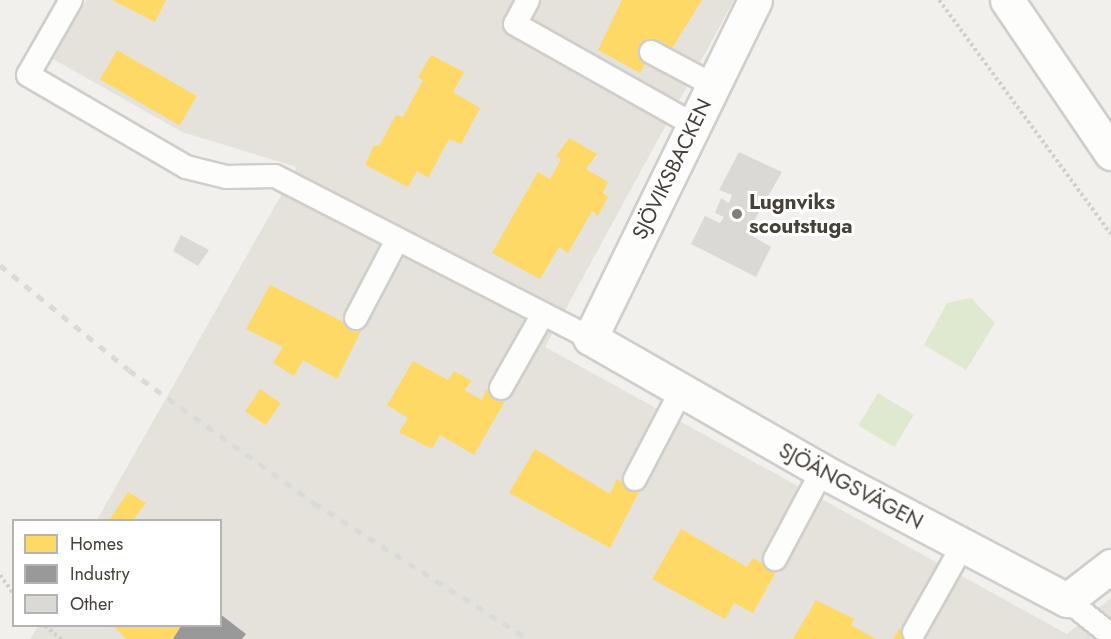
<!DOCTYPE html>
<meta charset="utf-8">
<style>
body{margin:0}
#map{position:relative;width:1111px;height:639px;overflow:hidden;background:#f2f0ed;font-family:Jost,sans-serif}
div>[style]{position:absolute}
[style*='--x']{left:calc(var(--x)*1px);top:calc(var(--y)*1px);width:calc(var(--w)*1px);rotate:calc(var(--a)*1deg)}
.residential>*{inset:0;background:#e5e2db}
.green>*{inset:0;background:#dfe9d0;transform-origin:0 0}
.homes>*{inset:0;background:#ffd966;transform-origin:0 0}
.industry>*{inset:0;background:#999}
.building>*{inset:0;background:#dbd9d5}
.path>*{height:4px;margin-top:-2px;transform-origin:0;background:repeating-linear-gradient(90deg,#d2d0cb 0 3px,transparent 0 6px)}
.roads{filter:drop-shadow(2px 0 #d0cecb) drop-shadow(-2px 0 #d0cecb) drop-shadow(0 2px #d0cecb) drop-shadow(0 -2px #d0cecb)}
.lane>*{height:22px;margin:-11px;padding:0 11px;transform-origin:11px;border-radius:11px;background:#fdfdfc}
.street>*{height:33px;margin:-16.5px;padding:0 16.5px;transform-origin:16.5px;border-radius:16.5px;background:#fdfdfc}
.rail>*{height:4.5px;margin-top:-2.25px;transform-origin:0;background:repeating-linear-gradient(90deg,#dadad9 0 8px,transparent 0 16px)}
.dots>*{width:16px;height:16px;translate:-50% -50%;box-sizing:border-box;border:3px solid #fff;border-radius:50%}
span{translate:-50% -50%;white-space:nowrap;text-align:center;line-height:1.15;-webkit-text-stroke:6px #fff;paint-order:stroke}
.street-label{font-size:21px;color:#474239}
.poi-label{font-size:21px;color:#474239;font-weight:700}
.left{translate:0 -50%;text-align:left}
.legend{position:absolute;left:12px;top:519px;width:210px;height:108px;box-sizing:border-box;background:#fff;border:2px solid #b5b3b0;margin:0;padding:8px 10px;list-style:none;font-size:18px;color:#474239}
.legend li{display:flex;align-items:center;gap:12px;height:30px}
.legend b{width:30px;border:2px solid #b5b3b0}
</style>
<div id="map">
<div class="residential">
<div style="clip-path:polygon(86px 0,734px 0,545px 347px,1067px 634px,1111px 598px,1111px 639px,30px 639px,38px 626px,220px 626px,220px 520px,97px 520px,297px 167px,182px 132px,53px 59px)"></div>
</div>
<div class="green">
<div style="clip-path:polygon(971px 298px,995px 323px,966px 370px,924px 345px,947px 303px)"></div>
<div style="left:878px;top:393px;width:42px;height:38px;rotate:31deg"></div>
</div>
<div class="homes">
<div style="clip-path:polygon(112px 0,166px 0,155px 22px)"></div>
<div style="clip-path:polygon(622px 0,702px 0,669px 53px,651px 52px,640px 73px,598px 50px)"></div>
<div style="left:117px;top:50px;width:92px;height:34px;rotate:30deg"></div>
<div style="clip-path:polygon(431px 55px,464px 72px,453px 92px,480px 108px,461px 144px,449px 139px,428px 178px,417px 171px,408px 187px,365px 165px,374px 145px,379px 146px,396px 115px,403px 117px,423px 80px,418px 77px)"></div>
<div style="clip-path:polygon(569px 138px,597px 154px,586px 169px,608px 182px,603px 193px,608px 197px,598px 216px,592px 211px,568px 253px,559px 247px,540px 279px,492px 253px,538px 172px,550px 179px,561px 159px,556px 156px)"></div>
<div style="clip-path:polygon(270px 285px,361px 331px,337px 379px,303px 360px,294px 376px,273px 363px,283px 347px,246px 329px)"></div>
<div style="clip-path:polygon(413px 361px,448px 380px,454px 371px,472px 381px,464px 390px,482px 400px,486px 389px,505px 401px,474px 455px,440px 435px,432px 449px,399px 432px,408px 418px,387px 405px)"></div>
<div style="left:260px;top:389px;width:25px;height:27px;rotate:34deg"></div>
<div style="clip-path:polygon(535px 449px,610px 494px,617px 479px,639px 492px,610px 548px,509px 493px)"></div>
<div style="clip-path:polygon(128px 492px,146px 503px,133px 520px,109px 520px)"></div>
<div style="clip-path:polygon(681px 529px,747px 567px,753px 558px,777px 570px,753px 613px,734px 603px,725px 619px,652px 579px)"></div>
<div style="clip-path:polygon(816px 600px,854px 619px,851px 625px,876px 639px,793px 639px)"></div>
<div style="clip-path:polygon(114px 626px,181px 626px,173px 639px,126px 639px)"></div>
<div style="clip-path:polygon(899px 629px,919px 639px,893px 639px)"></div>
</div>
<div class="industry">
<div style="clip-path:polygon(220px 614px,246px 634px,242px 639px,173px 639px,181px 626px,220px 626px)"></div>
</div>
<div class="building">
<div style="clip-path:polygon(739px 152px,782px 172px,747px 233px,771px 247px,756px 277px,691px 244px,705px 216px,720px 223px,724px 217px,715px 213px,721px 198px,729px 203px,732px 195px,719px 190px)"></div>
<div style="clip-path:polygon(181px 235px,209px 250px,198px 266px,173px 251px)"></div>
</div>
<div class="path">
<div style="--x:939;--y:0;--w:290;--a:53.7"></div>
<div style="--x:0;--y:575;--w:24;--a:54"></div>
<div style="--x:45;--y:626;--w:21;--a:39"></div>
</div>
<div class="roads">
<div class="lane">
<div style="--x:71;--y:0;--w:86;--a:119.8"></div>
<div style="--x:28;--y:75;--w:183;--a:30.2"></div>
<div style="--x:186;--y:167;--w:41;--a:14"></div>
<div style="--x:226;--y:177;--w:49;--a:-1.2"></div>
<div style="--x:275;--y:176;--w:354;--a:27.2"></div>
<div style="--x:528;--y:0;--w:27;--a:118"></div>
<div style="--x:515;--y:24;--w:206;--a:29.4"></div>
<div style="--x:651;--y:52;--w:70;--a:28"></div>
<div style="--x:356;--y:318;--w:88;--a:-62.3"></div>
<div style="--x:501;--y:388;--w:85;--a:-60.4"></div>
<div style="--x:635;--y:479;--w:99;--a:-62.4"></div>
<div style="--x:775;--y:559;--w:100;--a:-61.9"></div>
<div style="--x:1067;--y:600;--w:56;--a:38.5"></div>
<div style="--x:914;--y:632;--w:100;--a:-60.6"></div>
</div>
<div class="street">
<div style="--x:755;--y:0;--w:376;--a:116"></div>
<div style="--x:590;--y:338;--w:267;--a:29.8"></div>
<div style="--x:822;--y:471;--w:277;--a:27.8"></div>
<div style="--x:1067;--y:600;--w:56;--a:-37.7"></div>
<div style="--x:1007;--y:0;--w:185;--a:55.8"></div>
</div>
</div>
<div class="rail">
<div style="--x:0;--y:265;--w:166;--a:39.1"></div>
<div style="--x:129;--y:370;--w:228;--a:35.7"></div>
<div style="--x:314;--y:503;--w:254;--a:32.4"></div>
</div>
<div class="dots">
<div style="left:737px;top:214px;background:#837f78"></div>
</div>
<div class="street-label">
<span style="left:672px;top:169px;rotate:-64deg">SJÖVIKSBACKEN</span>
<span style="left:851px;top:486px;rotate:28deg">SJÖÄNGSVÄGEN</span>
</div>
<div class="poi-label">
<span class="left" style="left:749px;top:214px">Lugnviks<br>scoutstuga</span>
</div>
<ul class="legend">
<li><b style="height:16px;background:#ffd966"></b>Homes</li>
<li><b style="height:16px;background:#999"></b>Industry</li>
<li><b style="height:16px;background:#dbd9d5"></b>Other</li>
</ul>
</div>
